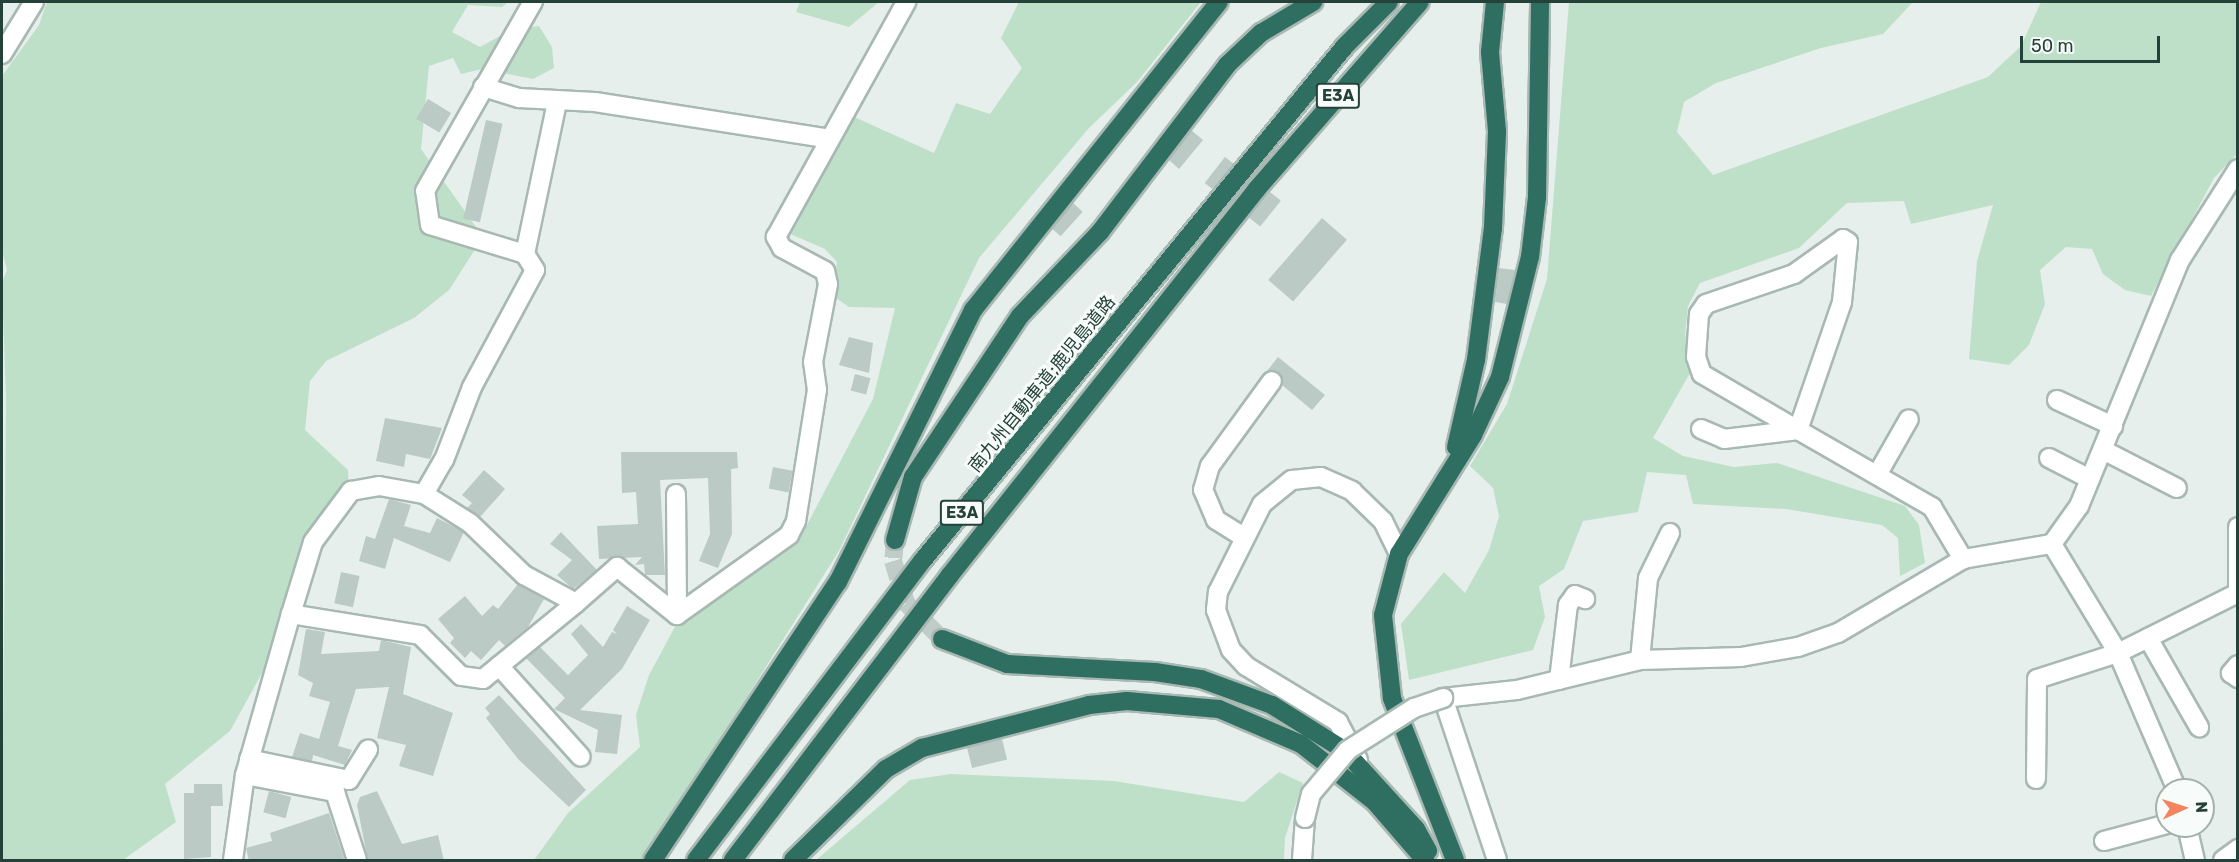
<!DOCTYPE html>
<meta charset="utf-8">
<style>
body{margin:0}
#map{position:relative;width:2239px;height:862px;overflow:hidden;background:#e6efeb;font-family:Rubik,"Noto Sans JP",sans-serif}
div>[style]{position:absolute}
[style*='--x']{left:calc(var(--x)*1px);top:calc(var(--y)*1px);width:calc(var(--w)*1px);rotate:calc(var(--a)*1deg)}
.green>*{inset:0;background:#bfe0c8}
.building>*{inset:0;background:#bbcac4;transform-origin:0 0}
.highway-tunnel>*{height:18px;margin-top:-9px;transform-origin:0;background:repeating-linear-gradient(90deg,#bfccc8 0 18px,transparent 0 27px)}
.roads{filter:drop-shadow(2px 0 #a8b8b2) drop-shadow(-2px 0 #a8b8b2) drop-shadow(0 2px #a8b8b2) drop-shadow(0 -2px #a8b8b2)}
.minor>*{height:18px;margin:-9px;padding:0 9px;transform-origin:9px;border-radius:9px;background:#fff}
.highway>*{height:18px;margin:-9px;padding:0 9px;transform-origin:9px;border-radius:9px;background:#2f6f62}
.bridges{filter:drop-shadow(2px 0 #a8b8b2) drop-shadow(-2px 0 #a8b8b2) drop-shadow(0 2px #a8b8b2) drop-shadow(0 -2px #a8b8b2)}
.minor-bridge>*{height:18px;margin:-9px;padding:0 9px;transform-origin:9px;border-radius:9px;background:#fff}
span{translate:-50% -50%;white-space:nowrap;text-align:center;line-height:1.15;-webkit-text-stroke:6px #f7fbf9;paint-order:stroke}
.shield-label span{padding:2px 4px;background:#f7fbf9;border:2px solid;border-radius:4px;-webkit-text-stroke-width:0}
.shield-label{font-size:16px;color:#24423a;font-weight:700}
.street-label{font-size:18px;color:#24423a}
.frame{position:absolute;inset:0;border:3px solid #24423a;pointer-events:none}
.north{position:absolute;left:2155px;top:778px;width:60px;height:60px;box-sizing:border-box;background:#f7fbf9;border:2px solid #a3b1ad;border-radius:50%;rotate:87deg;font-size:16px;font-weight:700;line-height:24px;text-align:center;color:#24423a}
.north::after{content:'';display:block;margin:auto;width:21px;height:27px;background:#f4845f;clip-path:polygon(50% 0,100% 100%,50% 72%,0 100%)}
.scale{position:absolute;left:2020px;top:36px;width:140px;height:27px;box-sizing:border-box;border:3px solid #24423a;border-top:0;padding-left:8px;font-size:18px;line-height:21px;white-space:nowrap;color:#24423a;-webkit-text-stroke:4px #f7fbf9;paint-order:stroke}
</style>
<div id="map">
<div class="green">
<div style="clip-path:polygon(47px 2px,508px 2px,502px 7px,468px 5px,452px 32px,480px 47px,511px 30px,539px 26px,552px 47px,554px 68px,533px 79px,482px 69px,461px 74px,453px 58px,429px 66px,421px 149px,483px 237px,449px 290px,414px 318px,326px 361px,310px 381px,305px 430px,348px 470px,349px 495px,311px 541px,288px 626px,230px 731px,165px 784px,176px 822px,123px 860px,2px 860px,6px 398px,2px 282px,7px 270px,2px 251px,2px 76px,39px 25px)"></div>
<div style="clip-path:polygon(800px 2px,879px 2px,849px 27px,796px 12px)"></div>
<div style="clip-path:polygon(1019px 2px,1201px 2px,1137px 82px,1089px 128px,979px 258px,839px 551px,644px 860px,534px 860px,568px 813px,640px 747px,636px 715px,649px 675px,676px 625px,798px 542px,873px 399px,895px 308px,849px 307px,832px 295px,837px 262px,825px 249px,788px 233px,852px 116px,934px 153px,956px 103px,990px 114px,1022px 68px,1001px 38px)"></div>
<div style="clip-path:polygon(1569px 2px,1913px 2px,1883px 34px,1821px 48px,1716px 83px,1684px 102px,1677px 132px,1713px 175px,1988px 77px,2021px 46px,2041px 2px,2237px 2px,2237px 154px,2214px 178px,2151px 296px,2125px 290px,2103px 274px,2092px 249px,2066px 247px,2040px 270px,2045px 304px,2029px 345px,2009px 365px,1969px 359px,1977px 261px,1993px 205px,1911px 224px,1904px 201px,1847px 203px,1799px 248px,1700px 283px,1688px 306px,1685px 335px,1694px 366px,1653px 438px,1683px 456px,1734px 467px,1777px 463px,1905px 506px,1919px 525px,1925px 563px,1900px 576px,1898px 538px,1882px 525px,1786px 509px,1693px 504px,1686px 475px,1647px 472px,1638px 512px,1583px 521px,1564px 569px,1539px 586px,1545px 617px,1533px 650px,1409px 680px,1401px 624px,1444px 572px,1465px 593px,1489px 550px,1499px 516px,1493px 488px,1470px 466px,1507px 404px,1547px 279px)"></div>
<div style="clip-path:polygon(1279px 772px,1303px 783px,1285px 838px,1284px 860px,816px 860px,910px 780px,951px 774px,1114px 781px,1244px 802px)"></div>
</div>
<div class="building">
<div style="left:428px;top:99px;width:27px;height:23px;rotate:31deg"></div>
<div style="left:486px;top:120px;width:17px;height:101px;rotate:13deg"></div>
<div style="clip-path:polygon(1191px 130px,1203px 140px,1179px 169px,1169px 160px)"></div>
<div style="left:1225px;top:157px;width:11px;height:33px;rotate:38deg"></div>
<div style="left:1270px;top:192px;width:14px;height:33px;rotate:39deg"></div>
<div style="left:1073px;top:203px;width:13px;height:33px;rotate:42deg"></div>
<div style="left:1322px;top:218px;width:33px;height:82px;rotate:41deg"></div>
<div style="clip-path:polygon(1499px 268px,1515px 270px,1507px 304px,1495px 302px)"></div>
<div style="clip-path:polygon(849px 337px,873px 343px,869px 373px,839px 365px)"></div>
<div style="clip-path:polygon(1278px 357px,1325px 395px,1312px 410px,1282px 385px,1279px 372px,1267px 371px)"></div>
<div style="left:855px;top:374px;width:16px;height:17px;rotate:15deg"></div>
<div style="clip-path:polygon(385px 418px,442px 428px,430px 459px,406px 454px,404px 467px,376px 461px)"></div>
<div style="clip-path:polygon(621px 452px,737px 452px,738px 468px,731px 469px,732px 534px,718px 568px,699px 561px,710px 534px,708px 478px,660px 480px,665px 575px,645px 575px,644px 564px,635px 565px,642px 557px,599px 559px,597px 526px,638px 524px,636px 492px,622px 493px)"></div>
<div style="left:773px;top:467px;width:20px;height:22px;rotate:11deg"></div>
<div style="clip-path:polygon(484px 470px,505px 489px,480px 517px,467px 508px,472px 503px,462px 495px)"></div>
<div style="clip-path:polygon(389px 499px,411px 505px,404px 526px,430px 533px,437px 518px,464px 532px,450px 562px,394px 538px,385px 569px,359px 561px,366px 536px,375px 539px)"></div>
<div style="clip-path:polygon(561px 532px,597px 570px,573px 589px,557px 575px,572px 560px,550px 544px)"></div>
<div style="left:341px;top:572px;width:19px;height:32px;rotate:12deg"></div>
<div style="clip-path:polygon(518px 584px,544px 599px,528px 627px,505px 646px,499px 640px,481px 660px,471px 651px,465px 658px,450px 643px,454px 638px,438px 619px,465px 596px,482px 616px,493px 605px,498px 609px)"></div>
<div style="clip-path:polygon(627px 606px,650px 620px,622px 669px,580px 710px,622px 715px,617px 754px,595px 752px,598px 730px,554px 709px,565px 698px,526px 658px,540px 647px,568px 675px,588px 655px,571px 634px,581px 624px,603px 647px,612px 632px,617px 634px,613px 630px)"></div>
<div style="clip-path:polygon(306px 629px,325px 632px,321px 654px,379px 651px,381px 640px,411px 647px,403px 694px,453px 713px,433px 776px,399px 766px,406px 745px,377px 738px,389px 687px,356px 689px,338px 746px,352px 750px,345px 765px,313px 755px,312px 761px,292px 757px,300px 733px,319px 739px,330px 702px,309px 696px,313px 683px,298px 675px)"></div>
<div style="clip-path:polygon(499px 695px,586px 790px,569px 807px,518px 759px,486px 718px,490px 714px,485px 708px)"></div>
<div style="left:1002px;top:739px;width:21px;height:36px;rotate:76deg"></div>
<div style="clip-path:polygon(194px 784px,222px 784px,223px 806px,211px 806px,211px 857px,184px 859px,184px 793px,194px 793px)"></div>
<div style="left:269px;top:791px;width:23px;height:22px;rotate:15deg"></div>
<div style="clip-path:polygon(377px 791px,402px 844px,438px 835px,444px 861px,368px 861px,357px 805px,360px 797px)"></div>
<div style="clip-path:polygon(329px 813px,345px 861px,249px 861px,246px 848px,272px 841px,270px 833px)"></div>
</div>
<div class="highway-tunnel">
<div style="--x:895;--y:540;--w:21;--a:95"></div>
<div style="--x:893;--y:561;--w:44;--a:72.8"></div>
<div style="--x:906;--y:603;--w:51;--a:45"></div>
</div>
<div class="roads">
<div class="minor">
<div style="--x:2;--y:54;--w:61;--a:-58.4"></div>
<div style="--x:483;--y:87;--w:38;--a:17"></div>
<div style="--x:519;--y:98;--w:76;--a:3"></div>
<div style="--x:595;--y:102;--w:238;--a:8.9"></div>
<div style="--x:525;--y:254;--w:155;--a:-78.1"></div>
<div style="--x:2057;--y:400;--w:62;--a:24.9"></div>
<div style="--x:1701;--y:429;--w:25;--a:23"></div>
<div style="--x:1724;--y:439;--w:75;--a:-6.9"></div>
<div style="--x:1798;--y:430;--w:135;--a:-71"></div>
<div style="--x:1842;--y:302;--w:60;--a:-84.3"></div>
<div style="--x:1848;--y:242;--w:6;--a:-149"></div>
<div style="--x:1843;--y:239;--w:60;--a:144.5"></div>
<div style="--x:1794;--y:274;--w:93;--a:161.2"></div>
<div style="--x:1706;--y:304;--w:12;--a:125"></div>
<div style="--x:1699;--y:314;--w:43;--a:94"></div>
<div style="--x:1696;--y:357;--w:18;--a:71"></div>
<div style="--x:1702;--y:374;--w:111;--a:30.3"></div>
<div style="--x:1798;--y:430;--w:155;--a:29.9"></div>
<div style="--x:1932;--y:507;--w:61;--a:59.2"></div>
<div style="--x:2103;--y:450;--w:83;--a:27.2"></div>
<div style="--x:2049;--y:458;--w:46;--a:27.1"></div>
<div style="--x:1877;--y:475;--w:64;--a:-60.3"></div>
<div style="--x:424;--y:494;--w:39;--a:-60"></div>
<div style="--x:444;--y:460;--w:78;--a:-69"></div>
<div style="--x:472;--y:387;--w:133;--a:-61.7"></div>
<div style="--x:535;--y:270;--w:19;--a:-122"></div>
<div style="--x:525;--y:254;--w:99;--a:-163"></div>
<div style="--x:430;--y:225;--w:34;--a:-98"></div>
<div style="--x:425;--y:191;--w:218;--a:-60.3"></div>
<div style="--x:676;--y:494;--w:121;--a:89.5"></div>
<div style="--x:2238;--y:527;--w:63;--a:90"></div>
<div style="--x:1242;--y:536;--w:31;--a:-148"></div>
<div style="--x:1216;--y:520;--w:33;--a:-113"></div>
<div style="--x:1203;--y:490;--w:25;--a:-74"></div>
<div style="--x:1210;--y:466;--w:105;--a:-53.9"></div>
<div style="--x:2052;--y:544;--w:127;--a:58.8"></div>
<div style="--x:2118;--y:653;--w:149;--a:66.7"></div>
<div style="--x:576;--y:603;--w:55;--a:-41.3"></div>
<div style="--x:617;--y:567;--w:77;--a:38.7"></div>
<div style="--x:677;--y:615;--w:138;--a:-35.5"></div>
<div style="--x:789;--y:535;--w:16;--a:-63"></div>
<div style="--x:796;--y:521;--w:133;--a:-80.9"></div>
<div style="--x:817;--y:390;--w:28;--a:-98"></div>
<div style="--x:813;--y:362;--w:79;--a:-79.1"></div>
<div style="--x:828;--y:284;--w:13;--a:-103"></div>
<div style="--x:825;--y:271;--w:49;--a:-151.9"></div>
<div style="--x:782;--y:248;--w:13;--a:-119"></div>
<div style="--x:776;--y:237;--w:269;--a:-61"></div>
<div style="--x:2148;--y:638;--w:103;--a:60.2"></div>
<div style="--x:1640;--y:660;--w:82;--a:-84.4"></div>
<div style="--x:1648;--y:578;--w:50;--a:-63.9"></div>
<div style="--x:2238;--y:665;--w:11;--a:131"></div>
<div style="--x:2231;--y:673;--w:9;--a:36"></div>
<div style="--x:499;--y:666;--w:122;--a:48"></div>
<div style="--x:1559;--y:680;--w:76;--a:-83.2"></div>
<div style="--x:1568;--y:605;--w:12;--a:-55"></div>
<div style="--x:1575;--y:595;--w:11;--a:22"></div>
<div style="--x:249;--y:759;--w:102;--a:11.9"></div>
<div style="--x:349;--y:780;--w:36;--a:-58"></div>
<div style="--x:1358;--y:760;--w:43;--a:-117.8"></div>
<div style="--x:1338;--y:722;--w:108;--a:-148.7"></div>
<div style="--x:1246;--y:666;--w:22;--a:-133"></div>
<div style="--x:1231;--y:650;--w:43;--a:-110.6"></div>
<div style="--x:1216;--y:610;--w:18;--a:-84"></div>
<div style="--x:1218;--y:592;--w:98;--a:-63.4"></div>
<div style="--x:1262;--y:504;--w:38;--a:-39"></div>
<div style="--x:1292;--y:480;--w:29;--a:-6"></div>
<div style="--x:1321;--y:477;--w:34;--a:24"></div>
<div style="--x:1352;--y:491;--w:43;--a:44.1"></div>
<div style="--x:1383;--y:521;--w:37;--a:64"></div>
<div style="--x:245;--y:775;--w:92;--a:10.7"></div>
<div style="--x:335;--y:792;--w:71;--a:72.1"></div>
<div style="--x:2036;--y:779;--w:100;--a:-89.4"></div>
<div style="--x:2037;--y:679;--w:85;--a:-17.8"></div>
<div style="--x:2118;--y:653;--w:134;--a:-26.6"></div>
<div style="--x:2187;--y:826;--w:35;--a:77"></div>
<div style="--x:2104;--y:841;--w:65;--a:-15.1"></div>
<div style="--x:233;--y:860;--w:86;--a:-82"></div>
<div style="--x:245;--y:775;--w:167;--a:-74.1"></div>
<div style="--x:291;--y:614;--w:75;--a:-73"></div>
<div style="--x:313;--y:542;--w:64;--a:-53.3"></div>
<div style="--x:351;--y:491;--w:28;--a:-10"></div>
<div style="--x:379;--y:486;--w:46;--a:10.1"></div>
<div style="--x:424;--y:494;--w:54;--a:32.2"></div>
<div style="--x:470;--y:523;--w:75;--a:43.9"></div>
<div style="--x:524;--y:575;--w:59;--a:28.3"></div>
<div style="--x:576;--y:603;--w:120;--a:140.7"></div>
<div style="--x:483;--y:679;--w:22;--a:-172"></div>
<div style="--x:461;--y:676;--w:58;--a:-135"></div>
<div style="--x:420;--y:635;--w:131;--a:-170.8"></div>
<div style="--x:1302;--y:860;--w:42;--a:-85.9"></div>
<div style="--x:1497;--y:860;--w:171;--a:-108.4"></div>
<div style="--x:1443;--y:698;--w:74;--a:-6.2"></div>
<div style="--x:1517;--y:690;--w:127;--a:-13.7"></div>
<div style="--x:1640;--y:660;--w:101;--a:-1.7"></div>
<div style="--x:1741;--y:657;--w:58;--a:-10"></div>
<div style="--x:1798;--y:647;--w:42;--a:-19.3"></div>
<div style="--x:1838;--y:633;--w:145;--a:-30.6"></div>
<div style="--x:1963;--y:559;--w:90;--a:-9.6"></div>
<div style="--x:2052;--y:544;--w:47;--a:-54.6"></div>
<div style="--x:2079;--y:506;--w:266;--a:-67.7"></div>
<div style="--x:2180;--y:260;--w:108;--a:-57.5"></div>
<div style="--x:2223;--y:860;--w:19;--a:-36"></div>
</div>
<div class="highway">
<div style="--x:1456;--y:447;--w:89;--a:-77.1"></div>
<div style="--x:1476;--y:360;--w:133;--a:-82.7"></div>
<div style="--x:1493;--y:228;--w:97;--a:-87.6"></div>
<div style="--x:1497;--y:131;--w:79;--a:-95.1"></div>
<div style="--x:1490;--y:52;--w:50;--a:-84.3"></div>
<div style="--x:895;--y:540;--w:66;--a:-74.1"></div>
<div style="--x:913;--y:477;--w:193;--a:-56.4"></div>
<div style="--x:1020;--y:316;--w:116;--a:-46.4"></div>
<div style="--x:1100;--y:232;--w:210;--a:-52.7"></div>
<div style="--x:1227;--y:65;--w:47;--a:-43.3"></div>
<div style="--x:1261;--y:33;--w:61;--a:-30.8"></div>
<div style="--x:942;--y:639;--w:70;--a:21"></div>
<div style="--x:1007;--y:664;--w:148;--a:3.1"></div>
<div style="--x:1155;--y:672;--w:47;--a:8.7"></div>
<div style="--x:1201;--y:679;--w:76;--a:20.1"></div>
<div style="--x:1272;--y:705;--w:85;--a:32"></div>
<div style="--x:1344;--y:750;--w:107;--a:47.7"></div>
<div style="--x:1416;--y:829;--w:25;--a:61"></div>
<div style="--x:653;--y:860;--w:334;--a:-56.4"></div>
<div style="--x:838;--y:582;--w:304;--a:-63.6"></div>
<div style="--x:973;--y:310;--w:394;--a:-51.4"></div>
<div style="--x:696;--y:860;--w:376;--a:-52.9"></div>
<div style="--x:923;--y:560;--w:665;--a:-50.61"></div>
<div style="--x:1345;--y:46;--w:62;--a:-45"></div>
<div style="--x:733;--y:860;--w:358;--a:-52.7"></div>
<div style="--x:950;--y:575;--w:492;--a:-51.5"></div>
<div style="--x:1256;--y:190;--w:249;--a:-48.9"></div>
<div style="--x:793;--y:860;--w:130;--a:-44.4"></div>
<div style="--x:886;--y:769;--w:42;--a:-30.3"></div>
<div style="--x:922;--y:748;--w:172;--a:-14.4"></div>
<div style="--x:1089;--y:705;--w:38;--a:-6"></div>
<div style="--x:1127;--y:701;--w:92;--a:5"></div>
<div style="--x:1219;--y:709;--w:89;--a:23.1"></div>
<div style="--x:1301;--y:744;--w:94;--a:38.1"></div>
<div style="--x:1375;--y:802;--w:77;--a:49.2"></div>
<div style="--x:1455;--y:860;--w:174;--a:-111.3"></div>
<div style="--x:1392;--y:698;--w:83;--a:-96.2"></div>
<div style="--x:1383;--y:615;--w:63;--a:-75.3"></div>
<div style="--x:1399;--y:554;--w:140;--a:-58.1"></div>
<div style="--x:1473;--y:435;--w:64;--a:-65"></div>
<div style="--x:1500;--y:377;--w:124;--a:-76"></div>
<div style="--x:1530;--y:257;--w:60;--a:-83.3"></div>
<div style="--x:1537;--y:197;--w:195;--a:-89.1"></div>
</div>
</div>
<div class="bridges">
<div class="minor-bridge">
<div style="--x:1305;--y:818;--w:25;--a:-76"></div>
<div style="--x:1311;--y:794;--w:57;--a:-49.9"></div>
<div style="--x:1348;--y:750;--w:78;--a:-32.5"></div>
<div style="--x:1414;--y:708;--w:31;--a:-19"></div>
</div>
</div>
<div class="shield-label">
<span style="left:1338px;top:96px">E3A</span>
<span style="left:962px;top:513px">E3A</span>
</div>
<div class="street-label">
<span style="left:1042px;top:384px;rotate:-51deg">南九州自動車道;鹿児島道路</span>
</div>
<div class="frame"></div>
<div class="north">N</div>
<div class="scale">50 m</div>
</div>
